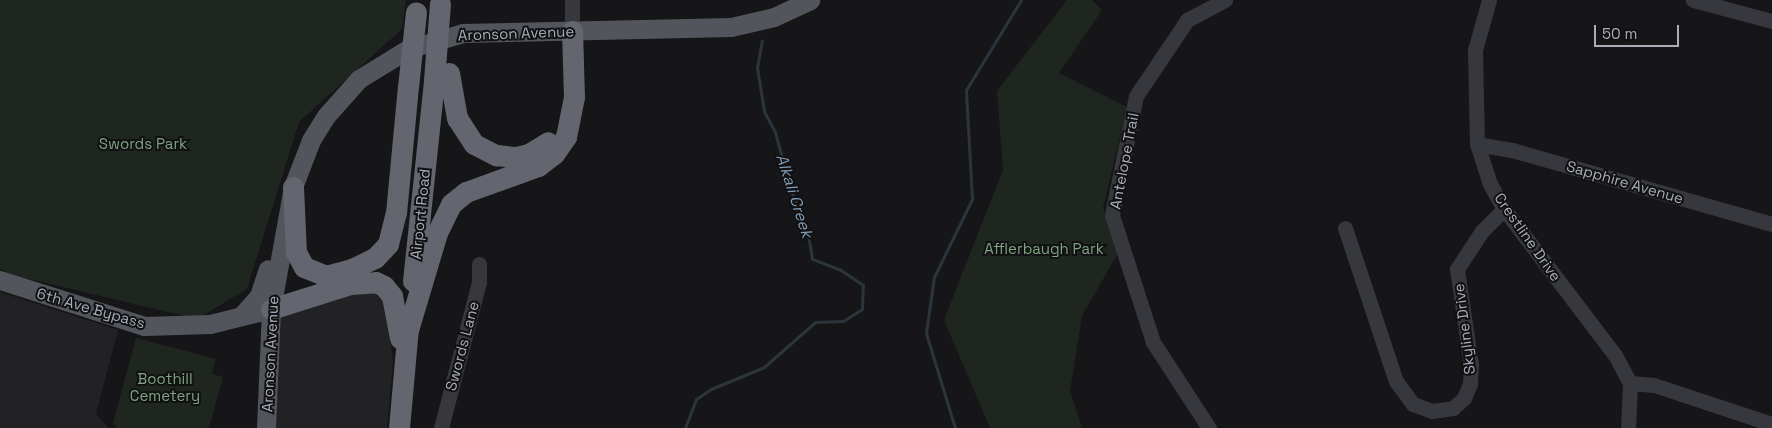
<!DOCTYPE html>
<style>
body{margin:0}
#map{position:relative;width:1772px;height:428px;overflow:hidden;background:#161618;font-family:"Space Grotesk",sans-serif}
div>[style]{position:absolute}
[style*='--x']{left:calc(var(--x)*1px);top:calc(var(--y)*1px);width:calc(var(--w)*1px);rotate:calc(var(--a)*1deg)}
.built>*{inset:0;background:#222225}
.green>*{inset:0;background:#1e261f}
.stream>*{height:3px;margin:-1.5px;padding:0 1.5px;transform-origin:1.5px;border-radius:1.5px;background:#2c353c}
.minor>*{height:15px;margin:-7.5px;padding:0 7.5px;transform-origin:7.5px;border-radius:7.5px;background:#37383d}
.major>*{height:19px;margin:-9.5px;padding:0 9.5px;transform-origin:9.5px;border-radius:9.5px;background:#53555c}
.highway>*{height:21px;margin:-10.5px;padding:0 10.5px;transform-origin:10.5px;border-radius:10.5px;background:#63666e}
.highway-bridge>*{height:21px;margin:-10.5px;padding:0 10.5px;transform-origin:10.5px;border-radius:10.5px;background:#63666e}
span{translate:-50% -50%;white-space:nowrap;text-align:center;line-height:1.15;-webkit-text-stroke:4px #111113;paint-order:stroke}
.street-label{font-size:15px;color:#a8adb8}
.park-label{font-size:15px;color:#7fa381}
.water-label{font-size:16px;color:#7f9bb3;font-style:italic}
.scale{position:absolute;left:1594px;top:25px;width:85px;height:22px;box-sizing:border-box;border:2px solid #a8adb8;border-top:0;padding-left:6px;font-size:15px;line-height:18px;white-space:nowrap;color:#a8adb8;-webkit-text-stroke:4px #111113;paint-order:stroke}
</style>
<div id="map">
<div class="built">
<div style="clip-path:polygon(372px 287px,384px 296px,393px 362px,387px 428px,275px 428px,278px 318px)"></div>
<div style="clip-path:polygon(0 292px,118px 330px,96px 414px,109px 428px,0 428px)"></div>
</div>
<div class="green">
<div style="clip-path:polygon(0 0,406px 0,402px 29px,299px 122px,247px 289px,197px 319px,13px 275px,0 269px)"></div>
<div style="clip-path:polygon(1067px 0,1092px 0,1102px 10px,1059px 73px,1127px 107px,1103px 208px,1118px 253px,1082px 316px,1070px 391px,1082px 428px,990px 428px,944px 320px,1003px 170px,997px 91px)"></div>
<div style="clip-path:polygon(136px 338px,216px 359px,212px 374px,223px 377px,209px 428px,117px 428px,113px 423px)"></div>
</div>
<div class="stream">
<div style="--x:685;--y:428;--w:31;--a:-69"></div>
<div style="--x:696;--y:399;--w:18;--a:-34"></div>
<div style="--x:711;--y:389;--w:57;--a:-22.5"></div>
<div style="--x:764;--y:367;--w:68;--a:-41.4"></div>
<div style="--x:815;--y:322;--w:28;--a:-2"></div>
<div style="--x:843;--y:321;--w:22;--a:-32"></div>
<div style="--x:862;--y:309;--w:24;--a:-88"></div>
<div style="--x:863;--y:285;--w:27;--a:-146"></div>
<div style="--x:841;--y:270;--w:31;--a:-159"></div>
<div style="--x:812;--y:259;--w:32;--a:-99"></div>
<div style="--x:807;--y:227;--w:39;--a:-114"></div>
<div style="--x:791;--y:191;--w:61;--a:-105.2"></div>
<div style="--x:775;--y:132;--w:24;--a:-118"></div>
<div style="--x:764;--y:111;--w:44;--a:-99.2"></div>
<div style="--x:757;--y:68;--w:28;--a:-80"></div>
<div style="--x:955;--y:428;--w:99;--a:-107"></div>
<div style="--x:926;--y:333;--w:57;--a:-81.9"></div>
<div style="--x:934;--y:277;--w:87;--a:-64"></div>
<div style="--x:972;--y:199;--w:109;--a:-93.2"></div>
<div style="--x:966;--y:90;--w:105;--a:-58.6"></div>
</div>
<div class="minor">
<div style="--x:1489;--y:0;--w:52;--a:105.6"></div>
<div style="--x:1475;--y:50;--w:94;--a:88.8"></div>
<div style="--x:1477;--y:144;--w:42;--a:72"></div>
<div style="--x:1490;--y:184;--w:29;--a:61"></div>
<div style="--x:1504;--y:209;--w:183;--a:52.8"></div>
<div style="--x:1615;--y:355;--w:32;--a:62"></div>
<div style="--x:1630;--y:383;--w:45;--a:92.5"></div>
<div style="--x:1693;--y:0;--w:82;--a:14.9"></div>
<div style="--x:572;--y:31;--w:31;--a:-90"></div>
<div style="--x:1477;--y:144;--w:36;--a:10"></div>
<div style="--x:1512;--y:150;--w:270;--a:15.9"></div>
<div style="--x:1345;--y:228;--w:161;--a:71.6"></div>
<div style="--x:1396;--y:381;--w:29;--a:54"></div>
<div style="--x:1413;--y:404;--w:20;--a:20"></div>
<div style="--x:1432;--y:411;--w:21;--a:-8"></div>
<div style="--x:1453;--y:408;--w:15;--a:-42"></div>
<div style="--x:1464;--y:398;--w:15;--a:-67"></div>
<div style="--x:1470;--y:384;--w:19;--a:-87"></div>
<div style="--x:1471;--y:365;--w:97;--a:-98.3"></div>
<div style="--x:1457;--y:269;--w:45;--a:-56.7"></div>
<div style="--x:1482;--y:231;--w:31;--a:-45"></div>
<div style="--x:1630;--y:383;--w:24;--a:5"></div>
<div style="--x:1654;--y:385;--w:124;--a:18.3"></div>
<div style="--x:441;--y:428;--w:151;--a:-75.4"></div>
<div style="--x:479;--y:282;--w:18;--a:-90"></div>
<div style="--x:1209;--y:428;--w:103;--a:-123.1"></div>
<div style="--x:1153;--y:342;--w:133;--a:-107.9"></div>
<div style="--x:1112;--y:215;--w:121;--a:-78.6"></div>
<div style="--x:1136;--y:96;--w:92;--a:-56.1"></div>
<div style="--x:1187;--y:20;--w:43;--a:-27.8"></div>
</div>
<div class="major">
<div style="--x:0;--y:280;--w:151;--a:17.7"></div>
<div style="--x:144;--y:326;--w:66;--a:-1.7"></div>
<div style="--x:210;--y:324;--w:63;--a:-13.8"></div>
<div style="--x:242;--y:315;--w:25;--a:-48"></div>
<div style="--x:259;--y:296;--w:28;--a:-72"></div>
<div style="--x:266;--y:428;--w:119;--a:-87.6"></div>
<div style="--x:271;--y:309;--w:124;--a:-79.8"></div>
<div style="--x:293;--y:187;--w:50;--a:-69"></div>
<div style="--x:311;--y:140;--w:28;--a:-58"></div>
<div style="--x:326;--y:116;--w:50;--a:-48.3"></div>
<div style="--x:359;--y:79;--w:57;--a:-31.5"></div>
<div style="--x:408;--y:49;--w:57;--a:-16.2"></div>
<div style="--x:463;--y:33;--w:268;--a:-1.3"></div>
<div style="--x:731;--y:27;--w:44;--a:-13.1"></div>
<div style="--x:774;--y:17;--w:40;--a:-25"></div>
</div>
<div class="highway">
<div style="--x:449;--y:73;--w:46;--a:79.9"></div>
<div style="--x:457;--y:118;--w:31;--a:57"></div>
<div style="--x:474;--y:144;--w:25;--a:27"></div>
<div style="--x:496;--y:155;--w:20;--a:6"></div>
<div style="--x:516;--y:157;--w:13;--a:-13"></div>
<div style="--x:529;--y:154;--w:22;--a:-32"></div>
<div style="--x:293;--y:187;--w:65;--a:87.4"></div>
<div style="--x:296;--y:252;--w:17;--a:62"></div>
<div style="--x:304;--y:267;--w:24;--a:22"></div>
<div style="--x:326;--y:276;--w:27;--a:-15"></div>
<div style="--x:352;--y:269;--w:25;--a:-26"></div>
<div style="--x:375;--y:258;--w:19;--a:-47"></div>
<div style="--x:388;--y:244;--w:32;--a:-76"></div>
<div style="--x:396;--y:213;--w:127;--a:-84.6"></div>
<div style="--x:413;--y:281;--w:202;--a:-84"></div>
<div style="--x:271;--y:309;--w:83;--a:-17.6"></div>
<div style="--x:350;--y:284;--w:26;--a:-4"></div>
<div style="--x:376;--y:282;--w:9;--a:27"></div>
<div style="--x:384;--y:286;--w:13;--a:51"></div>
<div style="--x:392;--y:296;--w:43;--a:79.2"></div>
<div style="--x:408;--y:330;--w:101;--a:-73.4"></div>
<div style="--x:437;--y:233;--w:32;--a:-64"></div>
<div style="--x:451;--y:204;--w:19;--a:-39"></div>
<div style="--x:466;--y:192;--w:77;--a:-19.9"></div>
<div style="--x:538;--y:166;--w:20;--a:-37"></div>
<div style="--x:554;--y:154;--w:21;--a:-55"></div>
<div style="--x:566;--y:137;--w:41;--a:-78.7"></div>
<div style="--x:574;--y:97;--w:66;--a:-91.7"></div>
<div style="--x:399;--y:428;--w:112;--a:-84.9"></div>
</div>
<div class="highway-bridge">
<div style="--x:434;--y:80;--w:76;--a:-85.5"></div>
<div style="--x:408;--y:87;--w:75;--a:-83.9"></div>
</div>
<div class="street-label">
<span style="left:516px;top:33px;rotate:-2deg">Aronson Avenue</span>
<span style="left:1124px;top:161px;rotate:-79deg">Antelope Trail</span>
<span style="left:1625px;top:182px;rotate:16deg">Sapphire Avenue</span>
<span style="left:420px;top:214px;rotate:-84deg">Airport Road</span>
<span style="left:1528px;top:237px;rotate:55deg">Crestline Drive</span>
<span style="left:91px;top:308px;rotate:16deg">6th Ave Bypass</span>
<span style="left:1464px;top:329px;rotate:-97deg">Skyline Drive</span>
<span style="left:462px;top:346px;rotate:-75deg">Swords Lane</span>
<span style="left:270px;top:354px;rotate:-87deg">Aronson Avenue</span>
</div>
<div class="park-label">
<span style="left:143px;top:144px">Swords Park</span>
<span style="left:1044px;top:249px">Afflerbaugh Park</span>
<span style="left:165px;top:387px">Boothill<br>Cemetery</span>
</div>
<div class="water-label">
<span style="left:794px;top:196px;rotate:72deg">Alkali Creek</span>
</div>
<div class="scale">50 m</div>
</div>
